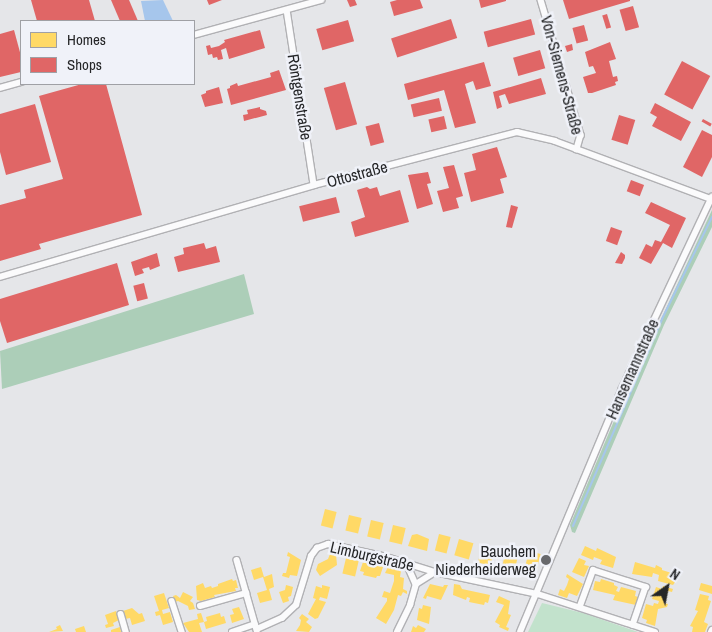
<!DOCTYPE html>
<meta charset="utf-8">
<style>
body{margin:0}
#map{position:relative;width:712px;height:632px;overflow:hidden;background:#e5e6e9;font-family:"Archivo Narrow",sans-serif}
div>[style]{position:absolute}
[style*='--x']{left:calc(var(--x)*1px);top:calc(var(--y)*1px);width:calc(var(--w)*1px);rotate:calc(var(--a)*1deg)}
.green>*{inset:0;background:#c2e2cc}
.forest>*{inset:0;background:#acceb8}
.water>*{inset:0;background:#a6c6ec}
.homes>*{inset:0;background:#ffd966;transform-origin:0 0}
.shops>*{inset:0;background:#e06666;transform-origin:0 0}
.stream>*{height:2px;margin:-1px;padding:0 1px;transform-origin:1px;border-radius:1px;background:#a6c6ec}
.roads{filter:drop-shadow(1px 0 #b1b1b4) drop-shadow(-1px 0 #b1b1b4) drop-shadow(0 1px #b1b1b4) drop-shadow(0 -1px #b1b1b4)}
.street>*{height:5.5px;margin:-2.75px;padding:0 2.75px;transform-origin:2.75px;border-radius:2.75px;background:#fbfbfc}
.dots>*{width:14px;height:14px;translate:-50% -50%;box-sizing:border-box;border:2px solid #f0f2f9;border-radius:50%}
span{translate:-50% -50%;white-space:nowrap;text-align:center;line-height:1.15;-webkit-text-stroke:5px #f0f2f9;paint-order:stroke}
.street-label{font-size:16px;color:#252628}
.poi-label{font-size:16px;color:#252628}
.right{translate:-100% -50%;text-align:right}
.legend{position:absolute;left:20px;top:20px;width:175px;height:65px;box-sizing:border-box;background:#f0f2f9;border:1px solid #9fa0a5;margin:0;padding:6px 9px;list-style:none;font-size:15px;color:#252628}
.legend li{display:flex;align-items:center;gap:10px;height:25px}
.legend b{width:25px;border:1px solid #9fa0a5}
.north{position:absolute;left:642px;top:562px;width:50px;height:50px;-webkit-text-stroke:4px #f0f2f9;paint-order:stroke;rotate:33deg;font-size:14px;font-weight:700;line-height:20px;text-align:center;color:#252628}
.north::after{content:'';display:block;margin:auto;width:18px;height:22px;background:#252628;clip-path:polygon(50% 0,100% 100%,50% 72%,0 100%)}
</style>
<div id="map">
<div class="green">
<div style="clip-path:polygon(542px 603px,583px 613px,638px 632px,528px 632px)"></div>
</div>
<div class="forest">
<div style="clip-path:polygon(712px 210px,712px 227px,664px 325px,575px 533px,572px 532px,570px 525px,619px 409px)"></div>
<div style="clip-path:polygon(244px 274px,254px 314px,2px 389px,0 351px)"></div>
</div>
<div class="water">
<div style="clip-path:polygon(163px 0,173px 21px,145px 21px,141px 1px)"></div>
</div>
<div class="homes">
<div style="left:325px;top:509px;width:12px;height:17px;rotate:14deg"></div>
<div style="left:349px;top:515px;width:13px;height:16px;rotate:13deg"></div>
<div style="left:371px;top:520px;width:13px;height:17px;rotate:13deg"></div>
<div style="left:393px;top:525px;width:13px;height:17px;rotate:13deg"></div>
<div style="clip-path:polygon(417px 534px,429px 539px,427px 551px,408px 546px,412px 535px)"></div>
<div style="left:439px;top:534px;width:12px;height:17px;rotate:14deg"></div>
<div style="left:459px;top:539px;width:15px;height:17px;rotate:16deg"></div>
<div style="left:482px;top:545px;width:13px;height:18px;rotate:13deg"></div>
<div style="clip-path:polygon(585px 546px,596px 551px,597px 548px,616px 557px,613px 568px,600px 564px,602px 560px,594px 557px,593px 560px,581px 555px)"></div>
<div style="left:506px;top:550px;width:13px;height:17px;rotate:13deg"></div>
<div style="left:529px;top:551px;width:12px;height:17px;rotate:14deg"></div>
<div style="clip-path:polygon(288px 552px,301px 560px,297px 576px,290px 575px,289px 578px,282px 576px,283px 573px,286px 573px,290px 557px,287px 556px)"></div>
<div style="clip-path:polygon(330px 554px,336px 554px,337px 565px,320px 576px,316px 570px,318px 564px,328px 559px)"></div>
<div style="left:346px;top:558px;width:13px;height:16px;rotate:13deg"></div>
<div style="clip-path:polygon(579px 558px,586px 561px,584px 565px,589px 566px,584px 577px,572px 572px)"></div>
<div style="clip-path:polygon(363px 562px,383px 567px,380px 576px,377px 576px,376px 578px,363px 575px,364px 572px,360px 571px)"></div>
<div style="clip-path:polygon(635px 562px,655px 568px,656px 565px,662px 568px,662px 570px,678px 575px,676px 581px,673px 585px,658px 581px,659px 575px,653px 573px,652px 577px,632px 574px)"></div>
<div style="clip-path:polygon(389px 565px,399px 567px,398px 570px,401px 571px,400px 577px,404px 578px,403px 589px,407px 591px,407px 594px,403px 592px,401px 596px,398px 595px,394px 610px,386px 624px,376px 618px,387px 601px,387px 598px,382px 597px,384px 591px,390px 593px,394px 581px,394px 575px,385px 573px)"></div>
<div style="clip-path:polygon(261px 567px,264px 577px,272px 574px,274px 587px,269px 589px,272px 600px,260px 603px,257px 593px,267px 590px,263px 577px,254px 580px,251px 570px)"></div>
<div style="clip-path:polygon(567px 574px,583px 584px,577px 596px,569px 593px,567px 598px,558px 595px,560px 589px,564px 591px,567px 585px,569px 579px,566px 577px)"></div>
<div style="clip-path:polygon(232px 579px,233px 581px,236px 580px,238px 588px,235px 588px,236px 591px,214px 595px,215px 597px,201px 601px,197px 600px,196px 586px,203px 583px,205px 588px,211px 586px,212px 588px,218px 586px,218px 584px)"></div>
<div style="clip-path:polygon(601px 579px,614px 583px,614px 585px,618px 587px,616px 591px,619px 592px,621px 587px,636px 591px,635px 596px,638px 597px,636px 605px,613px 600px,615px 595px,593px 590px,595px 581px,600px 582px)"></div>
<div style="clip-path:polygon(701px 583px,712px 586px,712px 594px,699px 590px)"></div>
<div style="clip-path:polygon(430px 584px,443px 587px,444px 585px,448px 585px,441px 600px,427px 596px,426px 599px,423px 598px)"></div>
<div style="clip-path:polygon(454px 584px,460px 585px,462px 589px,490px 595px,488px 603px,485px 602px,484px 605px,469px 602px,470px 598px,467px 597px,466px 600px,453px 595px)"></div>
<div style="clip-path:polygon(286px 585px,293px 587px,291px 596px,288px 597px,289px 601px,283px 603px,279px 592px,285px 590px)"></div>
<div style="clip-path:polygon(322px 585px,330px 587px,327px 599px,320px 597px,319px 600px,326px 602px,318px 618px,315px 619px,308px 614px,316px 599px,313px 598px,316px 586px,322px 588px)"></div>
<div style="clip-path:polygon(663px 586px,673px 589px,672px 592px,668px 591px,664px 603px,668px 604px,667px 607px,658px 609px,655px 626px,646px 623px,647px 620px,642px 618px,646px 604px,653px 606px,654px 603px,658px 604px,659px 601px,652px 599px,656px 587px,662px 589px)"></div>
<div style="clip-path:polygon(183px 592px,193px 597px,190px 601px,193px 603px,195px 609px,189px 610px,188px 606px,178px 601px,175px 602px,173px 596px,176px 595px,180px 598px)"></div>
<div style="clip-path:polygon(164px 593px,169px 608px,162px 610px,163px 614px,170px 612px,173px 622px,163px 625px,160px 615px,156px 616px,155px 612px,159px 611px,154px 596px)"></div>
<div style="clip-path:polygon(700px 594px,709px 596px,708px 600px,711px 601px,704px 622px,708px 624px,705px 632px,692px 632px,693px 627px,690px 626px,698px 611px,695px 610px)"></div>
<div style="clip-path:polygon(499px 596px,510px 601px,508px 614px,511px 615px,506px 627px,509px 628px,508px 631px,499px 627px,500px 625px,495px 622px,504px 605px,496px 602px)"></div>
<div style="clip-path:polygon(423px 605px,431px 607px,429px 624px,417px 620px,419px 608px,422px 609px)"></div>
<div style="clip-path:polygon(239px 607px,244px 619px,232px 623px,230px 615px,234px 614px,232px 609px)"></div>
<div style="clip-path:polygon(132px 608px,139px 614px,142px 613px,145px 621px,132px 625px,130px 618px,125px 619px,123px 611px)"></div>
<div style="clip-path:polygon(116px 611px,119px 620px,113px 623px,114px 626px,106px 628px,105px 625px,108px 624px,105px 615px)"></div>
<div style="clip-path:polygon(201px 613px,204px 622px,199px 623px,202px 632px,189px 632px,183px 623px,198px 619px,197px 614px)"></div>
<div style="clip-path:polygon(220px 613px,221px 617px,224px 616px,226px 623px,206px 629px,204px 622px,207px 621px,206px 617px)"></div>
<div style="clip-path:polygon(302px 614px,309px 619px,306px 622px,312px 627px,309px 632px,296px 631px,300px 625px,301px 620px,299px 618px)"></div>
<div style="clip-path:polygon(60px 625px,63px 631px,49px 632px,57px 629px,56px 627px)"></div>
<div style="clip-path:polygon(418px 625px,426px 629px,424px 632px,411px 632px,413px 626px,416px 628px)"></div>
<div style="clip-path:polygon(84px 626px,86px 632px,76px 632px,75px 629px)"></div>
<div style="clip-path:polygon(120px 627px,121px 632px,111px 632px,111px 630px)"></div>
</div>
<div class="shops">
<div style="clip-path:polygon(31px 0,89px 0,95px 21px,37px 21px)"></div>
<div style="clip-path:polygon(111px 0,129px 0,138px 21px,120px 21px)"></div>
<div style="clip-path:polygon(207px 0,222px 0,209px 5px)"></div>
<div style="clip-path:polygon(347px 0,355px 0,357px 5px,350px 7px)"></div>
<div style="clip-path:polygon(397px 0,420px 0,423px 8px,394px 16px,390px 2px)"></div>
<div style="clip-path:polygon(479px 0,506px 0,506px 1px,481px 8px)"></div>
<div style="clip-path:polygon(563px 0,630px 0,630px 1px,569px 19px)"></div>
<div style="left:633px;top:6px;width:22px;height:14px;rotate:74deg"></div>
<div style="left:607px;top:14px;width:14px;height:5px;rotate:73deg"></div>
<div style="left:451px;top:19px;width:20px;height:63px;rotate:72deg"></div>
<div style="left:531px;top:19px;width:16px;height:49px;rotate:75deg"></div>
<div style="left:348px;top:20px;width:22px;height:33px;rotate:74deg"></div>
<div style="left:584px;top:25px;width:16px;height:12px;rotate:75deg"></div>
<div style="clip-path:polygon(14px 30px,21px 56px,21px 72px,0 77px,0 34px)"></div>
<div style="clip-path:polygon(260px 30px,265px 48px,229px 59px,226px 48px,221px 50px,223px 59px,218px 60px,217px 57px,213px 58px,212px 54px,208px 55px,206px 46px,210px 45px,211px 48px,219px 46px,225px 42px,224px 40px)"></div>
<div style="clip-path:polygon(610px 42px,616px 59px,609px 61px,613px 77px,617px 76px,618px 81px,615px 82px,616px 85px,592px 93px,588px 93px,583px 77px,596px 73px,593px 66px,589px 67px,585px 52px)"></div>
<div style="clip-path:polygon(572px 44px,573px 50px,567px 52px,565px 46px)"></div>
<div style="left:540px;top:50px;width:19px;height:28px;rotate:74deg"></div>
<div style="left:682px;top:61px;width:32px;height:38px;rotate:28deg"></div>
<div style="clip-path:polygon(484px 62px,491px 86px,476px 90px,473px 81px,465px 84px,476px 123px,455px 128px,444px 90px,408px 100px,404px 84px)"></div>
<div style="clip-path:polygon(279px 70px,286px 90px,231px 105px,227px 89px,230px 88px,230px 86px,237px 83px,238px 86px,271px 77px,270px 73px)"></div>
<div style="clip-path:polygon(541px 78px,546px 94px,509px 104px,505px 94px,499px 96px,502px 107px,497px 109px,493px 92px)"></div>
<div style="left:345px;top:82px;width:44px;height:22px;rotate:74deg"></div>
<div style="clip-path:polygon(82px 84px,106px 84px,142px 215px,39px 244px,41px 249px,0 261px,0 205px,26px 198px,24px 190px,63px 179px,39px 96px)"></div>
<div style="clip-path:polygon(219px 87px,223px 103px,205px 107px,201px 95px,206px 93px,206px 91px)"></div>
<div style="left:439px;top:98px;width:13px;height:29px;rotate:77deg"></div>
<div style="clip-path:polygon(655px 103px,691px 122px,681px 141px,652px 126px,657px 117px,650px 113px)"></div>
<div style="clip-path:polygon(35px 104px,51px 162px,6px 175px,0 152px,0 114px)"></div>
<div style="clip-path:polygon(260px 107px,260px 109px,266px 111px,267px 115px,244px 121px,243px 115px,248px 114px,247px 110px)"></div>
<div style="left:619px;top:115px;width:17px;height:26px;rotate:17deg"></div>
<div style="left:444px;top:116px;width:13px;height:16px;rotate:77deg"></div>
<div style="left:703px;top:119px;width:10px;height:3px;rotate:29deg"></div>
<div style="left:379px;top:123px;width:20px;height:14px;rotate:75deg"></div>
<div style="clip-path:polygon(702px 130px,712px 135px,712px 157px,702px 177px,683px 167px)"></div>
<div style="clip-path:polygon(497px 147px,507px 177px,500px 179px,504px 193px,471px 202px,464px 173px,476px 170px,472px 154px)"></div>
<div style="clip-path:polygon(454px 165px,463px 196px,456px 198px,459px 208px,443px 212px,437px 191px,449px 188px,443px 167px)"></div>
<div style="clip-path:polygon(428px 172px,431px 183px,427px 184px,433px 204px,417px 209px,408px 175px)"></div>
<div style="left:631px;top:180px;width:14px;height:12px;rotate:21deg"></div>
<div style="clip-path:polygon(367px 187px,370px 189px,377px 187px,380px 196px,400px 190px,409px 222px,355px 237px,351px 222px,365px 217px,357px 190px)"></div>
<div style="left:336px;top:197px;width:16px;height:38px;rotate:76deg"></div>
<div style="clip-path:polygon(651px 202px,686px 218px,672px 248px,663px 243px,651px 264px,639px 258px,646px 244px,652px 247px,655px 240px,661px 242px,670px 225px,645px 213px)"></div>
<div style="clip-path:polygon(511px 205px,518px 207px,512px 228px,506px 227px)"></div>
<div style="left:611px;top:227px;width:12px;height:15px;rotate:20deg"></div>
<div style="clip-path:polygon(204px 243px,206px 249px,216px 246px,220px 262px,178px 272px,174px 257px,184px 254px,183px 248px)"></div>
<div style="clip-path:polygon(621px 252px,625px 255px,625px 258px,622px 264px,615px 263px)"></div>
<div style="clip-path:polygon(157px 253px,160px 266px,150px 270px,149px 267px,142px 269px,144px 273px,135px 276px,131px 262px)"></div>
<div style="clip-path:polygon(117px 263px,129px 305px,7px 343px,0 321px,0 299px)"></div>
<div style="left:144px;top:283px;width:16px;height:11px;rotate:76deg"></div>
</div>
<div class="stream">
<div style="--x:573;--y:526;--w:225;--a:-66.7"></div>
<div style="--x:662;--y:319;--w:114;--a:-63.9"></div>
</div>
<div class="roads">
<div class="street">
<div style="--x:541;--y:0;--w:141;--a:73.5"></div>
<div style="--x:581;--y:135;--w:15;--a:106"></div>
<div style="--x:287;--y:10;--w:177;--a:81.2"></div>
<div style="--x:194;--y:35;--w:132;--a:-15.4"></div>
<div style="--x:0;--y:88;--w:22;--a:-16"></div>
<div style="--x:0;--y:277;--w:327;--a:-16.3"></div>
<div style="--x:314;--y:185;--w:210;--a:-14.6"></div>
<div style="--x:517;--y:132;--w:39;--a:13"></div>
<div style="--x:555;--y:141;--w:166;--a:20.4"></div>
<div style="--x:237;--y:560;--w:73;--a:74.1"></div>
<div style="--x:407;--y:564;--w:22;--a:66"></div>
<div style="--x:172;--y:601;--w:33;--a:72"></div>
<div style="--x:200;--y:606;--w:48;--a:-15.8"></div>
<div style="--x:580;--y:606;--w:38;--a:-70"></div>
<div style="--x:593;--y:570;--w:56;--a:17.8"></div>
<div style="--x:646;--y:587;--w:40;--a:108.9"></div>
<div style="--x:121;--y:614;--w:19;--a:74"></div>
<div style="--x:257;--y:629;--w:27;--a:-24"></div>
<div style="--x:282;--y:618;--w:19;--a:-43"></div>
<div style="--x:296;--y:605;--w:51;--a:-73"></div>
<div style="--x:311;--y:556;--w:10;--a:-53"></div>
<div style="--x:317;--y:548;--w:12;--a:-20"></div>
<div style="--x:328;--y:544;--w:60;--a:12.4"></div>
<div style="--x:387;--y:557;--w:50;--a:17.4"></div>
<div style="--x:435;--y:572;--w:105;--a:12.1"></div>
<div style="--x:538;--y:594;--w:123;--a:18"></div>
<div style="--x:232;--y:632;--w:24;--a:-19"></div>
<div style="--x:397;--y:632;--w:30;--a:-64"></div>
<div style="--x:410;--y:605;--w:22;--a:-74"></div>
<div style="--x:416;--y:584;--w:22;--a:-32"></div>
<div style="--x:520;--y:632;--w:264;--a:-67.3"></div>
<div style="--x:622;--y:388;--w:211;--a:-64.8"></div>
<div style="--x:711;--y:632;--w:2;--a:-63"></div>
</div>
</div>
<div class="dots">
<div style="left:546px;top:560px;background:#68696c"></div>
</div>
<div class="street-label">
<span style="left:562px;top:75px;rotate:75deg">Von-Siemens-Straße</span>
<span style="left:300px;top:97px;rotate:81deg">Röntgenstraße</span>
<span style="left:357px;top:174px;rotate:-15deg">Ottostraße</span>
<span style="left:632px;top:369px;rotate:-66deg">Hansemannstraße</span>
<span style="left:372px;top:556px;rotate:13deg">Limburgstraße</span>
</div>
<div class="poi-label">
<span class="right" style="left:536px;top:560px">Bauchem<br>Niederheiderweg</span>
</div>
<ul class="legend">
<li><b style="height:14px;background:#ffd966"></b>Homes</li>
<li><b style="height:14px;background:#e06666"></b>Shops</li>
</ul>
<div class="north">N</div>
</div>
